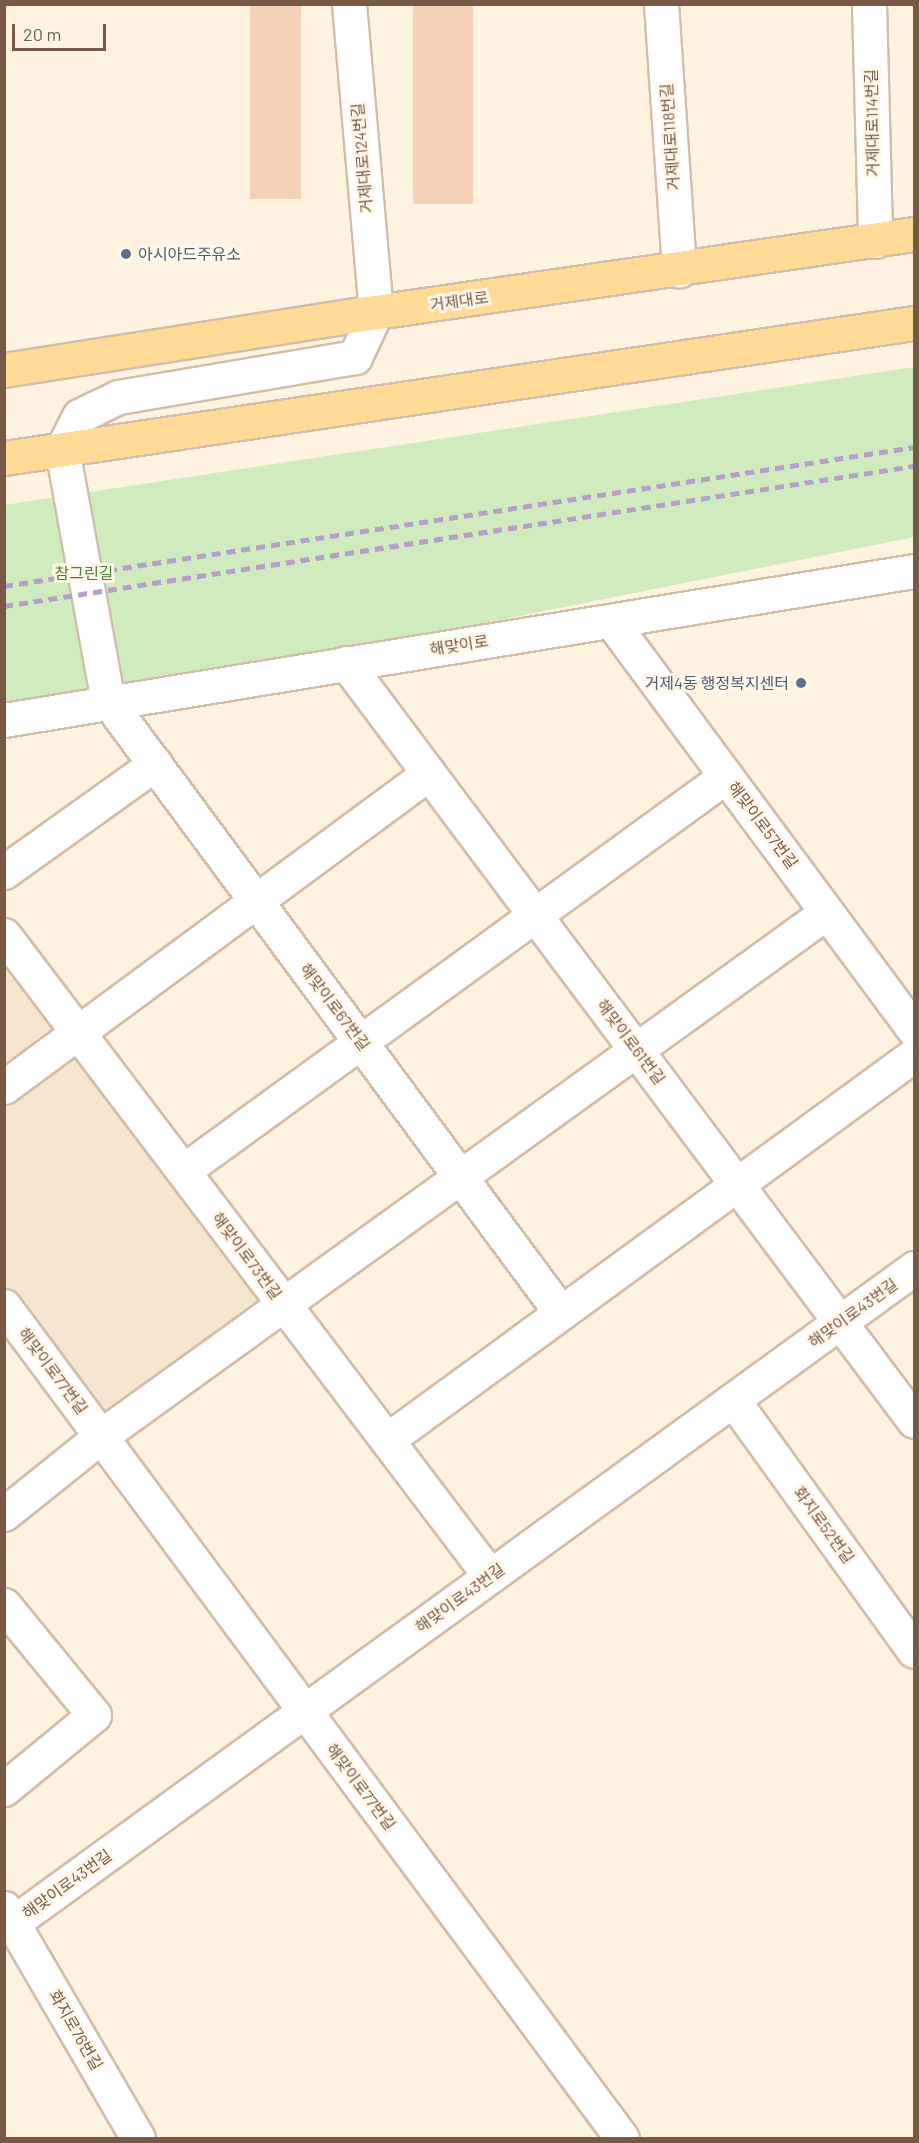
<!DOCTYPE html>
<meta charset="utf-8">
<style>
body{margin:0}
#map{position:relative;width:919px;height:2143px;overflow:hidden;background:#fef3e1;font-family:Barlow,"Noto Sans KR",sans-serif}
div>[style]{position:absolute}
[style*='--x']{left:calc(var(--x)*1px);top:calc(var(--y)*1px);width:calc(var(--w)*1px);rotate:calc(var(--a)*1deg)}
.residential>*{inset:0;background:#f6e5cf}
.green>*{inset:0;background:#d0ecbf}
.building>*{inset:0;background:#f5d1b7;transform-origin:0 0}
.roads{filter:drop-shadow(2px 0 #d2bdaa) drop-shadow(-2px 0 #d2bdaa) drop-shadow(0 2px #d2bdaa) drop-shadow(0 -2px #d2bdaa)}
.minor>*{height:33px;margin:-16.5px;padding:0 16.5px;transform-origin:16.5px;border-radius:16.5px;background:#fff}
.major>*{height:33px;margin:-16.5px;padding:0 16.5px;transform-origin:16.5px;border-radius:16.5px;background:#ffdb97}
.rail>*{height:4.5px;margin-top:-2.25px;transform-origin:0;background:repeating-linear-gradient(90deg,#b69fc8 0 9px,transparent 0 15px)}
.dots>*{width:16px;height:16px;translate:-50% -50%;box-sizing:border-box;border:3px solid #fff7e9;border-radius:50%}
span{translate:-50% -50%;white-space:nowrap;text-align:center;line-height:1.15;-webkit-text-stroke:6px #fff7e9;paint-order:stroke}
.street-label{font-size:16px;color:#775946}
.service-label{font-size:16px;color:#4e5e75}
.left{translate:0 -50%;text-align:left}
.right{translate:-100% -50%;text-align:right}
.park-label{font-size:16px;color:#4f7e3d}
.frame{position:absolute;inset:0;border:6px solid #775946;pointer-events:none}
.scale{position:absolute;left:12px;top:24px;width:94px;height:27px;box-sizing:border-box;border:3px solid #775946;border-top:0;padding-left:8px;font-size:18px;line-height:21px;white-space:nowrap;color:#775946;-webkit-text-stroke:4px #fff7e9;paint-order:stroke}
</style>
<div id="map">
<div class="residential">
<div style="clip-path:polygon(4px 935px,275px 1311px,101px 1436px,5px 1306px)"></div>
</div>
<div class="green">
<div style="clip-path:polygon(914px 367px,914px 537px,5px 719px,4px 505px)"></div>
</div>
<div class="building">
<div style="left:250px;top:4px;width:51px;height:195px"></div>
<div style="left:413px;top:4px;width:60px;height:200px"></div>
</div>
<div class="roads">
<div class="minor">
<div style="--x:349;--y:4;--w:309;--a:85"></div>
<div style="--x:376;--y:312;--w:50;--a:115"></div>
<div style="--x:355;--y:357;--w:240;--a:170.4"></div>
<div style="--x:118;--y:397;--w:43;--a:154"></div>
<div style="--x:79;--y:416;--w:37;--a:117"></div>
<div style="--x:62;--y:449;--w:256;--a:79.7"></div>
<div style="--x:108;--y:701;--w:761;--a:53.49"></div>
<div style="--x:661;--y:4;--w:267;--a:86.1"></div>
<div style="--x:869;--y:4;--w:237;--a:88.5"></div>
<div style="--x:611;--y:621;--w:509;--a:53.47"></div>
<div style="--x:346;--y:663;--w:947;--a:53.15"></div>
<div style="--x:4;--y:720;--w:922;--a:-9.3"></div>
<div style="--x:4;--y:872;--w:186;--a:-35.6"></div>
<div style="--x:4;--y:935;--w:804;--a:52.83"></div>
<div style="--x:4;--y:1087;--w:528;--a:-36.46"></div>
<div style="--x:183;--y:1171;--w:671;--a:-36.03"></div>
<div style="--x:4;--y:1306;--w:1036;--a:53.4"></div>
<div style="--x:733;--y:1400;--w:309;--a:54.2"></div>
<div style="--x:387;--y:1440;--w:653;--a:-36.15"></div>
<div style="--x:4;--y:1514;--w:124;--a:-38.8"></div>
<div style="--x:101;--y:1436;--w:895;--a:-35.82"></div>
<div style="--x:4;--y:1605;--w:142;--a:50.7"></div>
<div style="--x:94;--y:1715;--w:117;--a:140.6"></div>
<div style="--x:4;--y:1908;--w:266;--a:59.8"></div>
<div style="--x:4;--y:1925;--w:10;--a:-17"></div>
<div style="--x:14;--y:1922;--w:1113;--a:-36"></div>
</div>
<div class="major">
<div style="--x:4;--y:370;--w:376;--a:-8.9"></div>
<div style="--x:376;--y:312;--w:544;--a:-8.25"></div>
<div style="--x:4;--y:458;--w:920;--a:-8.44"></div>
</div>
</div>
<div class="rail">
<div style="--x:4;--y:586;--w:921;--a:-8.68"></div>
<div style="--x:4;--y:606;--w:921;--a:-8.75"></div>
</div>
<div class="dots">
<div style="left:126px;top:254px;background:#5c6f8a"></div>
<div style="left:801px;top:683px;background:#5c6f8a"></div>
</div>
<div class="street-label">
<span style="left:872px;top:123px;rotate:-91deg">거제대로114번길</span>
<span style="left:670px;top:137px;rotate:-94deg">거제대로118번길</span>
<span style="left:362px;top:158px;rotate:-95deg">거제대로124번길</span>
<span style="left:459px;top:301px;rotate:-8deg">거제대로</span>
<span style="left:459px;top:645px;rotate:-9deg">해맞이로</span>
<span style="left:763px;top:825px;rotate:53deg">해맞이로57번길</span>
<span style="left:335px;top:1007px;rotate:53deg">해맞이로67번길</span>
<span style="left:631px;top:1042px;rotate:53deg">해맞이로61번길</span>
<span style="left:247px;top:1256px;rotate:53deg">해맞이로73번길</span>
<span style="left:853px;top:1313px;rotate:-36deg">해맞이로43번길</span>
<span style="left:53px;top:1371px;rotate:53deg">해맞이로77번길</span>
<span style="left:824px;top:1525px;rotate:54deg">화지로52번길</span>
<span style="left:460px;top:1598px;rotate:-36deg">해맞이로43번길</span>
<span style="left:361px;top:1787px;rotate:53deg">해맞이로77번길</span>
<span style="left:67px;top:1884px;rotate:-36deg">해맞이로43번길</span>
<span style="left:76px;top:2030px;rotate:60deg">화지로76번길</span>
</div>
<div class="service-label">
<span class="left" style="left:138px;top:254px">아시아드주유소</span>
<span class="right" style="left:789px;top:683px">거제4동 행정복지센터</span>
</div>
<div class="park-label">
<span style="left:84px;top:573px">참그린길</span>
</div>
<div class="frame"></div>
<div class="scale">20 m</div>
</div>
